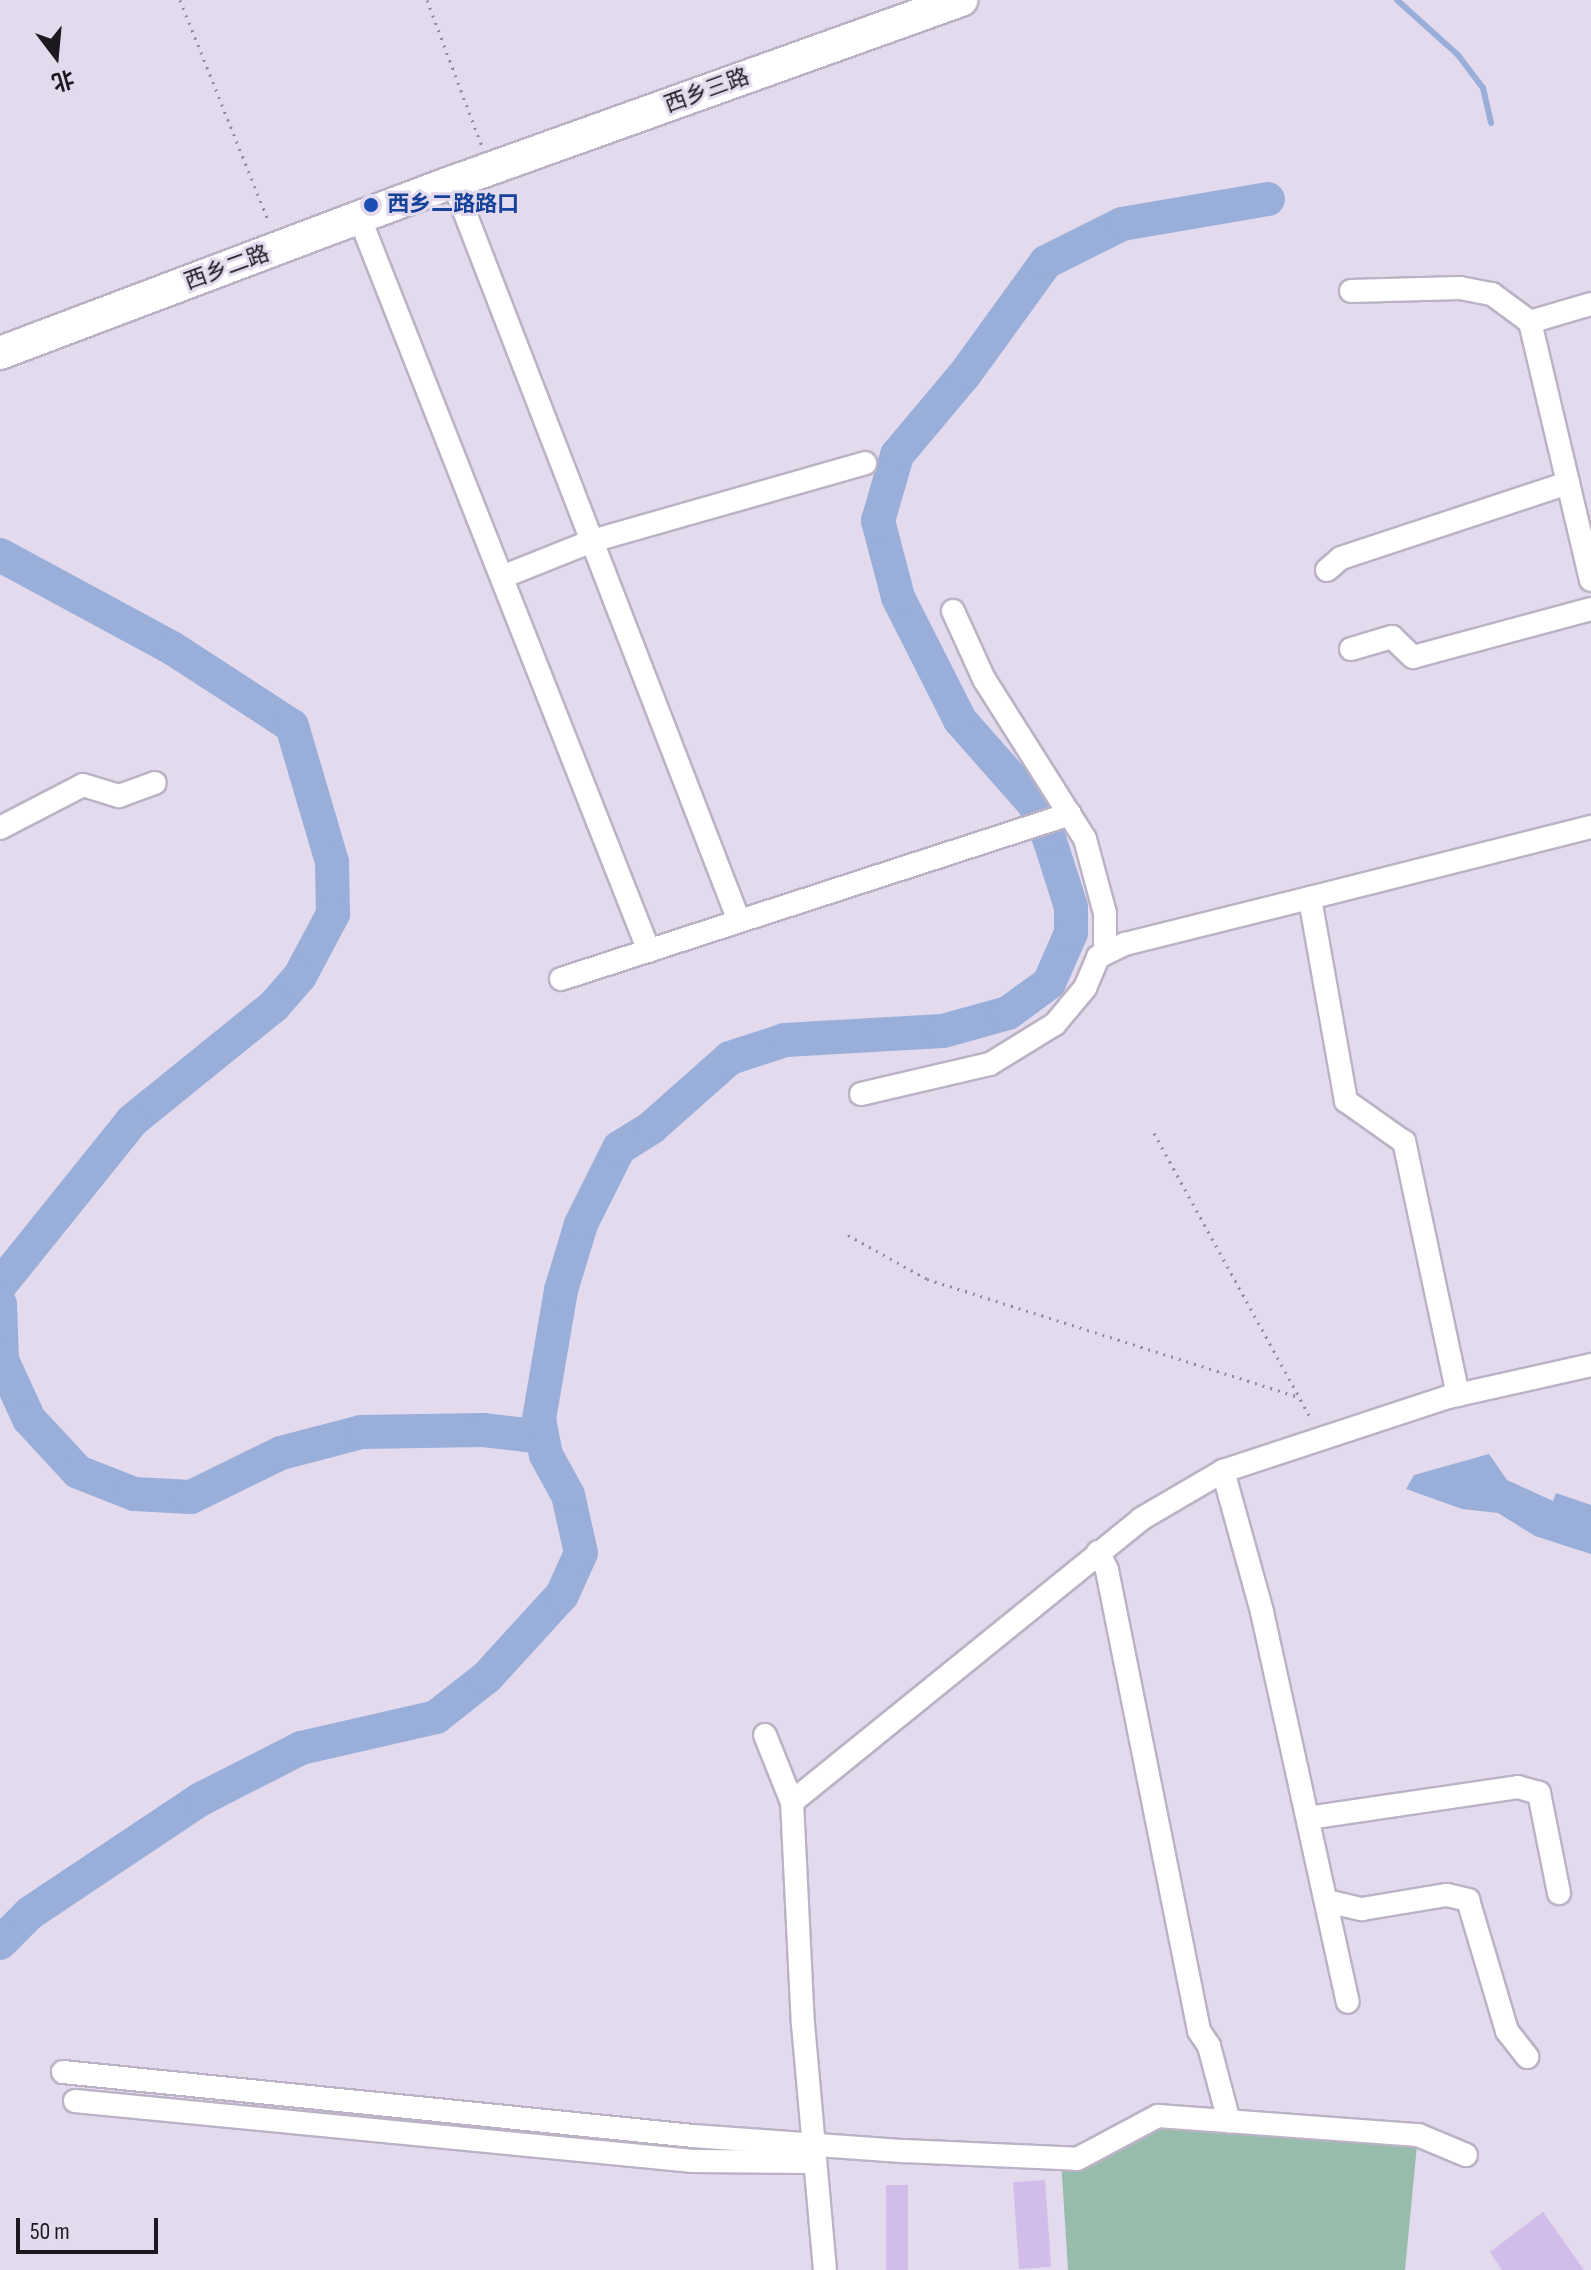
<!DOCTYPE html>
<meta charset="utf-8">
<style>
body{margin:0}
#map{position:relative;width:1591px;height:2270px;overflow:hidden;background:#e3daee;font-family:"Sofia Sans Condensed","Noto Sans SC",sans-serif}
div>[style]{position:absolute}
[style*='--x']{left:calc(var(--x)*1px);top:calc(var(--y)*1px);width:calc(var(--w)*1px);rotate:calc(var(--a)*1deg)}
.green>*{inset:0;background:#97bcab}
.water>*{inset:0;background:#99afda}
.stream>*{height:6px;margin:-3px;padding:0 3px;transform-origin:3px;border-radius:3px;background:#99afda}
.river>*{height:34px;margin:-17px;padding:0 17px;transform-origin:17px;border-radius:17px;background:#99afda}
.building>*{inset:0;background:#d1bcea;transform-origin:0 0}
.path>*{height:3px;margin-top:-1.5px;transform-origin:0;background:repeating-linear-gradient(90deg,#928b9a 0 2px,transparent 0 8px)}
.roads{filter:drop-shadow(2px 0 #bbb3c5) drop-shadow(-2px 0 #bbb3c5) drop-shadow(0 2px #bbb3c5) drop-shadow(0 -2px #bbb3c5)}
.street>*{height:22px;margin:-11px;padding:0 11px;transform-origin:11px;border-radius:11px;background:#fff}
.secondary>*{height:32px;margin:-16px;padding:0 16px;transform-origin:16px;border-radius:16px;background:#fff}
.dots>*{width:22px;height:22px;translate:-50% -50%;box-sizing:border-box;border:4px solid #e3daee;border-radius:50%}
span{translate:-50% -50%;white-space:nowrap;text-align:center;line-height:1.15;-webkit-text-stroke:6px #e3daee;paint-order:stroke}
.street-label{font-size:22px;color:#1d1920}
.transit-label{font-size:22px;color:#164399;font-weight:700}
.left{translate:0 -50%;text-align:left}
.north{position:absolute;left:16px;top:16px;width:80px;height:80px;-webkit-text-stroke:6px #e3daee;paint-order:stroke;rotate:164deg;font-size:22px;font-weight:700;line-height:32px;text-align:center;color:#1d1920}
.north::after{content:'';display:block;margin:auto;width:28px;height:36px;background:#1d1920;clip-path:polygon(50% 0,100% 100%,50% 72%,0 100%)}
.scale{position:absolute;left:16px;top:2218px;width:142px;height:36px;box-sizing:border-box;border:4px solid #1d1920;border-top:0;padding-left:10px;font-size:24px;line-height:28px;white-space:nowrap;color:#1d1920;-webkit-text-stroke:6px #e3daee;paint-order:stroke}
</style>
<div id="map">
<div class="green">
<div style="clip-path:polygon(1158px 2116px,1418px 2135px,1405px 2270px,1068px 2270px,1061px 2159px)"></div>
</div>
<div class="water">
<div style="clip-path:polygon(1489px 1454px,1507px 1480px,1553px 1501px,1556px 1493px,1591px 1505px,1591px 1554px,1535px 1536px,1498px 1513px,1462px 1509px,1406px 1489px,1414px 1475px)"></div>
</div>
<div class="stream">
<div style="--x:1397;--y:0;--w:82;--a:42"></div>
<div style="--x:1458;--y:55;--w:41;--a:52.9"></div>
<div style="--x:1483;--y:88;--w:36;--a:77"></div>
</div>
<div class="river">
<div style="--x:0;--y:555;--w:196;--a:28.4"></div>
<div style="--x:172;--y:648;--w:143;--a:33"></div>
<div style="--x:292;--y:726;--w:142;--a:73.6"></div>
<div style="--x:332;--y:862;--w:52;--a:88.9"></div>
<div style="--x:333;--y:914;--w:70;--a:118"></div>
<div style="--x:300;--y:976;--w:38;--a:131"></div>
<div style="--x:275;--y:1005;--w:184;--a:141"></div>
<div style="--x:132;--y:1121;--w:211;--a:128.8"></div>
<div style="--x:0;--y:1304;--w:56;--a:88"></div>
<div style="--x:2;--y:1360;--w:65;--a:65.4"></div>
<div style="--x:29;--y:1419;--w:72;--a:47.2"></div>
<div style="--x:78;--y:1472;--w:60;--a:21.4"></div>
<div style="--x:134;--y:1494;--w:57;--a:3"></div>
<div style="--x:191;--y:1497;--w:100;--a:-26.1"></div>
<div style="--x:281;--y:1453;--w:83;--a:-14.7"></div>
<div style="--x:361;--y:1432;--w:122;--a:-0.9"></div>
<div style="--x:483;--y:1430;--w:59;--a:6.8"></div>
<div style="--x:0;--y:1943;--w:42;--a:-45"></div>
<div style="--x:30;--y:1913;--w:206;--a:-33.7"></div>
<div style="--x:201;--y:1799;--w:112;--a:-27"></div>
<div style="--x:301;--y:1748;--w:139;--a:-12.9"></div>
<div style="--x:436;--y:1717;--w:65;--a:-38.1"></div>
<div style="--x:487;--y:1677;--w:111;--a:-47.6"></div>
<div style="--x:562;--y:1595;--w:46;--a:-65.7"></div>
<div style="--x:581;--y:1553;--w:59;--a:-102.6"></div>
<div style="--x:568;--y:1495;--w:46;--a:-118.8"></div>
<div style="--x:546;--y:1455;--w:37;--a:-101"></div>
<div style="--x:539;--y:1419;--w:131;--a:-80.3"></div>
<div style="--x:561;--y:1290;--w:69;--a:-73.1"></div>
<div style="--x:581;--y:1224;--w:85;--a:-63.4"></div>
<div style="--x:619;--y:1148;--w:39;--a:-32"></div>
<div style="--x:652;--y:1127;--w:104;--a:-41.5"></div>
<div style="--x:730;--y:1058;--w:58;--a:-18.1"></div>
<div style="--x:785;--y:1040;--w:158;--a:-3.3"></div>
<div style="--x:943;--y:1031;--w:67;--a:-15.5"></div>
<div style="--x:1008;--y:1013;--w:51;--a:-36.2"></div>
<div style="--x:1049;--y:983;--w:55;--a:-66.3"></div>
<div style="--x:1071;--y:933;--w:26;--a:-90"></div>
<div style="--x:1071;--y:907;--w:72;--a:-107.7"></div>
<div style="--x:1049;--y:838;--w:37;--a:-114"></div>
<div style="--x:1034;--y:804;--w:112;--a:-131.4"></div>
<div style="--x:960;--y:720;--w:138;--a:-116.8"></div>
<div style="--x:898;--y:597;--w:79;--a:-104.7"></div>
<div style="--x:878;--y:521;--w:69;--a:-73.9"></div>
<div style="--x:897;--y:455;--w:106;--a:-50"></div>
<div style="--x:965;--y:374;--w:138;--a:-54.1"></div>
<div style="--x:1046;--y:262;--w:85;--a:-26.6"></div>
<div style="--x:1122;--y:224;--w:148;--a:-9.7"></div>
</div>
<div class="building">
<div style="left:1045px;top:2180px;width:87px;height:32px;rotate:86deg"></div>
<div style="left:886px;top:2185px;width:22px;height:85px"></div>
<div style="clip-path:polygon(1543px 2212px,1584px 2270px,1502px 2270px,1490px 2252px)"></div>
</div>
<div class="path">
<div style="--x:180;--y:0;--w:240;--a:68.2"></div>
<div style="--x:427;--y:0;--w:156;--a:69.4"></div>
<div style="--x:1154;--y:1133;--w:328;--a:61.2"></div>
<div style="--x:848;--y:1235;--w:90;--a:29.1"></div>
<div style="--x:927;--y:1279;--w:391;--a:17.6"></div>
</div>
<div class="roads">
<div class="street">
<div style="--x:453;--y:182;--w:792;--a:68.84"></div>
<div style="--x:360;--y:219;--w:787;--a:68.46"></div>
<div style="--x:1351;--y:291;--w:109;--a:-1.6"></div>
<div style="--x:1460;--y:288;--w:33;--a:11"></div>
<div style="--x:1492;--y:294;--w:47;--a:36.4"></div>
<div style="--x:1591;--y:304;--w:64;--a:163.6"></div>
<div style="--x:1530;--y:322;--w:265;--a:76.7"></div>
<div style="--x:1327;--y:570;--w:18;--a:-41"></div>
<div style="--x:1341;--y:558;--w:239;--a:-18.3"></div>
<div style="--x:502;--y:577;--w:97;--a:-21.8"></div>
<div style="--x:592;--y:541;--w:284;--a:-15.9"></div>
<div style="--x:953;--y:611;--w:75;--a:65.5"></div>
<div style="--x:984;--y:679;--w:189;--a:57.7"></div>
<div style="--x:1085;--y:839;--w:77;--a:74.9"></div>
<div style="--x:1105;--y:913;--w:40;--a:90"></div>
<div style="--x:1351;--y:649;--w:43;--a:-16.3"></div>
<div style="--x:1392;--y:637;--w:29;--a:44"></div>
<div style="--x:1413;--y:657;--w:184;--a:-15.1"></div>
<div style="--x:0;--y:828;--w:93;--a:-27.4"></div>
<div style="--x:83;--y:785;--w:38;--a:17"></div>
<div style="--x:119;--y:796;--w:38;--a:-20"></div>
<div style="--x:561;--y:979;--w:535;--a:-17.96"></div>
<div style="--x:861;--y:1094;--w:132;--a:-13.1"></div>
<div style="--x:990;--y:1064;--w:76;--a:-31.6"></div>
<div style="--x:1055;--y:1024;--w:47;--a:-50.2"></div>
<div style="--x:1085;--y:988;--w:34;--a:-67"></div>
<div style="--x:1098;--y:957;--w:30;--a:-26"></div>
<div style="--x:1125;--y:944;--w:191;--a:-14"></div>
<div style="--x:1458;--y:1395;--w:259;--a:-102"></div>
<div style="--x:1404;--y:1142;--w:71;--a:-144.7"></div>
<div style="--x:1346;--y:1101;--w:206;--a:-100.1"></div>
<div style="--x:1310;--y:898;--w:290;--a:-14.2"></div>
<div style="--x:1223;--y:1471;--w:146;--a:74.5"></div>
<div style="--x:1262;--y:1612;--w:399;--a:77.6"></div>
<div style="--x:1098;--y:1552;--w:20;--a:63"></div>
<div style="--x:1107;--y:1570;--w:470;--a:78.7"></div>
<div style="--x:1199;--y:2031;--w:18;--a:56"></div>
<div style="--x:1209;--y:2046;--w:78;--a:75.1"></div>
<div style="--x:765;--y:1735;--w:72;--a:68.1"></div>
<div style="--x:792;--y:1802;--w:222;--a:87.2"></div>
<div style="--x:803;--y:2024;--w:247;--a:84.9"></div>
<div style="--x:792;--y:1802;--w:449;--a:-39"></div>
<div style="--x:1141;--y:1519;--w:95;--a:-30.3"></div>
<div style="--x:1223;--y:1471;--w:237;--a:-18.2"></div>
<div style="--x:1448;--y:1397;--w:147;--a:-12.6"></div>
<div style="--x:1308;--y:1818;--w:212;--a:-8.4"></div>
<div style="--x:1518;--y:1787;--w:22;--a:16"></div>
<div style="--x:1539;--y:1793;--w:102;--a:78.7"></div>
<div style="--x:1326;--y:1901;--w:37;--a:13"></div>
<div style="--x:1362;--y:1909;--w:86;--a:-9.4"></div>
<div style="--x:1447;--y:1895;--w:22;--a:13"></div>
<div style="--x:1468;--y:1900;--w:137;--a:73.4"></div>
<div style="--x:1507;--y:2031;--w:33;--a:52"></div>
<div style="--x:63;--y:2072;--w:633;--a:5.8"></div>
<div style="--x:693;--y:2136;--w:212;--a:4.1"></div>
<div style="--x:904;--y:2151;--w:173;--a:2.6"></div>
<div style="--x:1077;--y:2159;--w:92;--a:-28"></div>
<div style="--x:1158;--y:2116;--w:261;--a:4.2"></div>
<div style="--x:1418;--y:2135;--w:52;--a:22.6"></div>
<div style="--x:75;--y:2101;--w:621;--a:5.55"></div>
<div style="--x:693;--y:2161;--w:122;--a:0.5"></div>
</div>
<div class="secondary">
<div style="--x:0;--y:353;--w:484;--a:-20.7"></div>
<div style="--x:453;--y:182;--w:540;--a:-19.71"></div>
</div>
</div>
<div class="dots">
<div style="left:371px;top:205px;background:#1a4fb4"></div>
</div>
<div class="street-label">
<span style="left:707px;top:91px;rotate:-20deg">西乡三路</span>
<span style="left:227px;top:268px;rotate:-20deg">西乡二路</span>
</div>
<div class="transit-label">
<span class="left" style="left:387px;top:205px">西乡二路路口</span>
</div>
<div class="north">北</div>
<div class="scale">50 m</div>
</div>
